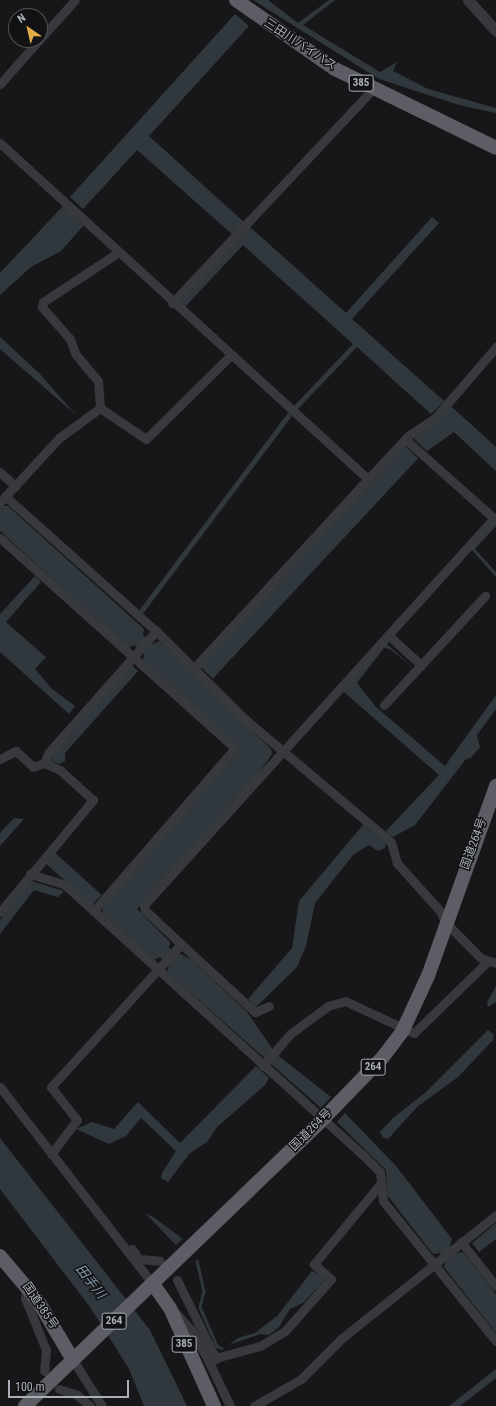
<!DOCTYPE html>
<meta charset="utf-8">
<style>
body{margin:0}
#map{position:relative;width:496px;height:1406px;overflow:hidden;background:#171719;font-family:"Roboto Condensed","Noto Sans JP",sans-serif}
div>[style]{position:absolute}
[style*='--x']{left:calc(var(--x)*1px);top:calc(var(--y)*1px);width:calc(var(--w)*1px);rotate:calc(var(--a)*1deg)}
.water>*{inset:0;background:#30383e;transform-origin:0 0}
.stream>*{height:2.5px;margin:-1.25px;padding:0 1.25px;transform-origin:1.25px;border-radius:1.25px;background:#30383e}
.minor>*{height:9px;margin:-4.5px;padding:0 4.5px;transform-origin:4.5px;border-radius:4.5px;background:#38393d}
.tertiary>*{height:11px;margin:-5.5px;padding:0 5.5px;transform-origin:5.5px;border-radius:5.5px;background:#38393d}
.trunk>*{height:14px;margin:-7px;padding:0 7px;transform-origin:7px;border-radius:7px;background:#5d5e65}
span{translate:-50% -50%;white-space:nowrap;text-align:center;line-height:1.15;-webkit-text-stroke:3px #121214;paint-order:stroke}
.shield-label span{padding:1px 3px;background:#121214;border:1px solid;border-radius:3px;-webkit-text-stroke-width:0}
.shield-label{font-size:11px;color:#aaafb7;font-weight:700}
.street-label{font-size:12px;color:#aaafb7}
.water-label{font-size:13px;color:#859caf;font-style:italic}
.north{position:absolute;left:8px;top:8px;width:40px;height:40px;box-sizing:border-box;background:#121214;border:1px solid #4f5155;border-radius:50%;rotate:326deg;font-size:11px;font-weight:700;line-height:16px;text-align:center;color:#aaafb7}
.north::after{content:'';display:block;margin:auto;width:14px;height:18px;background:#e2ab46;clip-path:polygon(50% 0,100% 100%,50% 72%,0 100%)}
.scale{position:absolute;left:8px;top:1380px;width:121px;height:18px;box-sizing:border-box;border:2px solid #aaafb7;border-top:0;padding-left:5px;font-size:12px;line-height:14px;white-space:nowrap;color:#aaafb7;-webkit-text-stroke:3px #121214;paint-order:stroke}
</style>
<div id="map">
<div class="water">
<div style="clip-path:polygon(253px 0,268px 0,298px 23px,329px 0,335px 0,303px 25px,380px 72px,397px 62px,393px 71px,428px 89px,496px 108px,496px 113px,459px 105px,379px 79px)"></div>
<div style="clip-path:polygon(235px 14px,249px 26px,149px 136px,245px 223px,233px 235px,137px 150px,83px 209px,70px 197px)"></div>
<div style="clip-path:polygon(63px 206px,84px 225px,61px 251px,31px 267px,0 295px,0 273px)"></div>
<div style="clip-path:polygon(432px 217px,439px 223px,352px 319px,444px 401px,431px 414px,357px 347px,297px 410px,293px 407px,353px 344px,243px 245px,184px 308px,178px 303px,250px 227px,346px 313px)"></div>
<div style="clip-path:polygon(0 337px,40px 374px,76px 415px,0 349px)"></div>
<div style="clip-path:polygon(452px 407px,496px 447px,496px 471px,454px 432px,427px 451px,414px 439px)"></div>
<div style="left:288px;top:413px;width:5px;height:247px;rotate:37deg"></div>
<div style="left:405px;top:446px;width:18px;height:301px;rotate:43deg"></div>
<div style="clip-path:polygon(0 506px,8px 506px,144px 629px,143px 635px,153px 644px,159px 641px,175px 655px,271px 749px,272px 754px,258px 774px,137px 909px,170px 942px,169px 948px,192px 960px,247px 1012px,276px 1054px,331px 1097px,321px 1108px,174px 978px,167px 971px,169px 965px,160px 957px,154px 960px,102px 913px,104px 905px,241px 749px,143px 660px,144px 654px,134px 645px,128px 648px,0 531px)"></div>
<div style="clip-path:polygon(494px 523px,496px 526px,475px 549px,496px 572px,496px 577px,470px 548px)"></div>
<div style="clip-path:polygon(35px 576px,41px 582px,6px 622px,46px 657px,35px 669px,52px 689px,75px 706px,69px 714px,0 652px,0 614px)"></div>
<div style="clip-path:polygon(385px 642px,413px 668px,390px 649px,384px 648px,357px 683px,376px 707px,445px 766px,496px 695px,496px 709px,477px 735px,480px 747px,471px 758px,466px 759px,415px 825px,393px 837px,385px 832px,439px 775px,343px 691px)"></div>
<div style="clip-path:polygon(132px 665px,138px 671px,65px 753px,65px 761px,59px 764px,51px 761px,54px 752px)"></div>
<div style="clip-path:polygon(14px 818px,24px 819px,0 846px,0 833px)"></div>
<div style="clip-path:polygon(363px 825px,386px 844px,385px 848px,378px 851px,369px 845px,353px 855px,315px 903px,306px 946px,297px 967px,256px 1007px,248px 999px,292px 948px,299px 901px)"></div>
<div style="left:54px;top:852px;width:64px;height:14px;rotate:42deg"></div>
<div style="clip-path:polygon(31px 881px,64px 891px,58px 897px,34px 890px,0 934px,0 920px)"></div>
<div style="clip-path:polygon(496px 986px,496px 1002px,488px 1007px,487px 1002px)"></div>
<div style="clip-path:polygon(488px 1030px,494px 1035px,493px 1040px,458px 1077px,417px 1107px,388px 1139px,383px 1138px,380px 1132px,393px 1118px,426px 1092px)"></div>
<div style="clip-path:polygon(256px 1066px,269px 1078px,265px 1085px,217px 1127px,208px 1141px,189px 1154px,168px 1182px,161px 1178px,162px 1173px,176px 1151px,141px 1118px,126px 1136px,109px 1144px,76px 1129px,92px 1122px,114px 1129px,138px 1102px,180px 1143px)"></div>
<div style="clip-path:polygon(345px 1113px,396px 1166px,452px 1239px,450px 1245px,456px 1253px,463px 1252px,496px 1294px,496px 1333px,444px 1267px,446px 1261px,440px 1253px,433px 1254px,387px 1195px,386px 1170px,337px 1122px)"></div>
<div style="clip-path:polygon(0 1138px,150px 1330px,187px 1406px,144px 1406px,129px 1369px,90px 1307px,0 1189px)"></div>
<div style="clip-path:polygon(145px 1213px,153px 1217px,183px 1239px,176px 1245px)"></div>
<div style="clip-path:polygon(496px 1223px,496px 1239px,479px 1252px,472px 1243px)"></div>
<div style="clip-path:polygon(312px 1271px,323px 1276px,324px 1281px,303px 1303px,290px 1309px,279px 1327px,269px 1335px,260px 1334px,229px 1345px,238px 1338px,255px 1333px,277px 1316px)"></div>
<div style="clip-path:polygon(496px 1369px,496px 1378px,460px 1406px,449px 1406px)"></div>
</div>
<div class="stream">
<div style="--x:197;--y:1261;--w:31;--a:77"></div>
<div style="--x:204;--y:1291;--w:16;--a:104"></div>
<div style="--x:200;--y:1307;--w:43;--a:66.4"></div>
<div style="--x:217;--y:1346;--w:5;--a:22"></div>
</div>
<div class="minor">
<div style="--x:40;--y:39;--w:52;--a:-48.1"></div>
<div style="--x:0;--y:84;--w:59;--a:-48.4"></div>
<div style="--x:0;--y:143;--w:498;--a:42.4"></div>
<div style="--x:368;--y:479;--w:59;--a:-47.1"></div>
<div style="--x:408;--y:436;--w:32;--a:-34"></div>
<div style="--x:435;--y:418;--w:94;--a:-49.3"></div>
<div style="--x:172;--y:303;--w:294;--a:-46.8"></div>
<div style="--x:100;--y:408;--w:55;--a:34"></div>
<div style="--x:146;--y:439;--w:118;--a:-44.7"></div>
<div style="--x:405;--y:439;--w:122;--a:41.7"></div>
<div style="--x:0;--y:472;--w:21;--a:43"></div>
<div style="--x:5;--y:496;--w:203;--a:41.8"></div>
<div style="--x:156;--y:631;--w:127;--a:44.7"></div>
<div style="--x:246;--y:720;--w:189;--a:40.1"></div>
<div style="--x:391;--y:842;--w:22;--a:74"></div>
<div style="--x:397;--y:863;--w:66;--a:48.1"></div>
<div style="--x:441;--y:912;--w:11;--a:68"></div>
<div style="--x:445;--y:922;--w:51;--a:45"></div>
<div style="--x:481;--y:958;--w:16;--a:18"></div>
<div style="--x:0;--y:502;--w:87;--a:-47.3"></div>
<div style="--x:59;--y:438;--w:51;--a:-36.2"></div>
<div style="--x:100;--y:408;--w:27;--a:-94"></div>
<div style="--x:98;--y:381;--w:34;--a:-130"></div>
<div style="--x:76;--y:355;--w:17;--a:-111"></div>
<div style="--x:70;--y:339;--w:43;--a:-131.2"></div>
<div style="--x:42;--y:307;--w:5;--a:-79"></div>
<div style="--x:43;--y:302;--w:89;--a:-33.5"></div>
<div style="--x:0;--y:538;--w:315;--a:41.8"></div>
<div style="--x:235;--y:748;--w:216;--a:130.9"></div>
<div style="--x:388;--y:635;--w:45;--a:42.3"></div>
<div style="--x:194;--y:668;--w:257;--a:-47.4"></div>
<div style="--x:384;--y:705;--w:149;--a:-47.2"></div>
<div style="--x:0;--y:759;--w:18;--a:-27"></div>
<div style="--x:16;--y:751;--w:23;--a:43"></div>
<div style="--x:33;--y:767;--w:12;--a:-20"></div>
<div style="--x:44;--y:763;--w:12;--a:-66"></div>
<div style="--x:49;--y:752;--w:162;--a:-48.5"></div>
<div style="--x:30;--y:874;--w:37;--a:17"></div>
<div style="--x:65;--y:885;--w:402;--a:42.2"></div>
<div style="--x:363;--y:1155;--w:24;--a:45"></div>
<div style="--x:380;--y:1172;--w:29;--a:84"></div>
<div style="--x:383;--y:1201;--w:180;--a:51.1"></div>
<div style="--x:0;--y:912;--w:146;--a:-50.3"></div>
<div style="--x:93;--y:800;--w:45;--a:-137.7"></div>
<div style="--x:60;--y:770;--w:17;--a:-156"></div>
<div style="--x:181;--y:944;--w:100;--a:42.6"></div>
<div style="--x:255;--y:1012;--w:15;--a:-23"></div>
<div style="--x:263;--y:1066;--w:42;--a:-49.8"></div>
<div style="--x:290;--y:1034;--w:47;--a:-36.4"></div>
<div style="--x:328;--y:1006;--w:18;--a:-16"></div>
<div style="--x:345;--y:1001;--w:76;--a:24.9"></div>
<div style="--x:414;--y:1033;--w:102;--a:-44.2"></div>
<div style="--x:0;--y:1087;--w:249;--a:52.2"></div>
<div style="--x:51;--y:1154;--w:43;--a:-52.6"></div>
<div style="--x:77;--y:1120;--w:42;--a:-128.2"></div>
<div style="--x:51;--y:1087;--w:193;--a:-47.7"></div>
<div style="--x:181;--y:944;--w:50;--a:-136.6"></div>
<div style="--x:145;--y:910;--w:5;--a:-101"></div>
<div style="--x:144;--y:905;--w:522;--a:-47.87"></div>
<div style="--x:461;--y:1242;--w:56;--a:51.5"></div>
<div style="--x:132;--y:1249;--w:12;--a:55"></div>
<div style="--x:139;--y:1259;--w:21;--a:5"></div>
<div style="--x:177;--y:1280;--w:88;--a:63.7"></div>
<div style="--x:26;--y:1285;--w:13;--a:94"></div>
<div style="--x:25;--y:1298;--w:56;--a:68"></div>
<div style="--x:46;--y:1350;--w:21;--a:95"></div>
<div style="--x:175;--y:1312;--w:24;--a:48"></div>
<div style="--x:191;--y:1330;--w:34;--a:60"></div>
<div style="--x:73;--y:1360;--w:54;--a:57.8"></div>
<div style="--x:59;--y:1389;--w:19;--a:18"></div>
<div style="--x:77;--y:1395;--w:17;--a:40"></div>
<div style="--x:230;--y:1406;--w:51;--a:-115.6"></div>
<div style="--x:208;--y:1360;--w:54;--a:-15.1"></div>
<div style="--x:260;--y:1346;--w:29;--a:-31"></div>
<div style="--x:285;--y:1331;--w:69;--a:-48.5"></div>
<div style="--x:331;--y:1279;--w:23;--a:-139"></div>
<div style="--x:314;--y:1264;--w:105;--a:-50.4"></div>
<div style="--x:254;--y:1406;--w:54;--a:-29.9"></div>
<div style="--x:301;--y:1379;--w:58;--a:-45"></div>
<div style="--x:342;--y:1338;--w:197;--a:-38.6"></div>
</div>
<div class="tertiary">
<div style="--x:468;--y:0;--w:42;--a:47.9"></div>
</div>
<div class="trunk">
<div style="--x:236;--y:0;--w:121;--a:34.9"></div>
<div style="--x:335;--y:69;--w:179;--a:26.1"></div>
<div style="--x:0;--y:1256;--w:59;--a:49.8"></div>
<div style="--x:38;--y:1301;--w:69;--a:59.3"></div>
<div style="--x:153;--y:1284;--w:29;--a:55"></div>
<div style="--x:170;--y:1308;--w:107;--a:65.8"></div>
<div style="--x:25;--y:1406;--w:417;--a:-43.9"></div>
<div style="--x:325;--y:1117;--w:83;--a:-46"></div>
<div style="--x:383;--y:1057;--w:34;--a:-53"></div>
<div style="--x:403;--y:1030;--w:60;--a:-65.2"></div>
<div style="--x:428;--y:976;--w:202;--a:-70.3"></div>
</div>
<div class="shield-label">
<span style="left:361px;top:83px">385</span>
<span style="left:373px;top:1067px">264</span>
<span style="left:114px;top:1321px">264</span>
<span style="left:184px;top:1344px">385</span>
</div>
<div class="street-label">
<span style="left:300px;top:45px;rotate:33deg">三田川バイパス</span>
<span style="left:474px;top:844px;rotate:-70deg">国道264号</span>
<span style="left:311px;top:1130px;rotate:-45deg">国道264号</span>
<span style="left:40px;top:1306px;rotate:56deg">国道385号</span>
</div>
<div class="water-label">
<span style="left:90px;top:1282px;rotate:52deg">田手川</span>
</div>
<div class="north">N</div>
<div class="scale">100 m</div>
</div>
